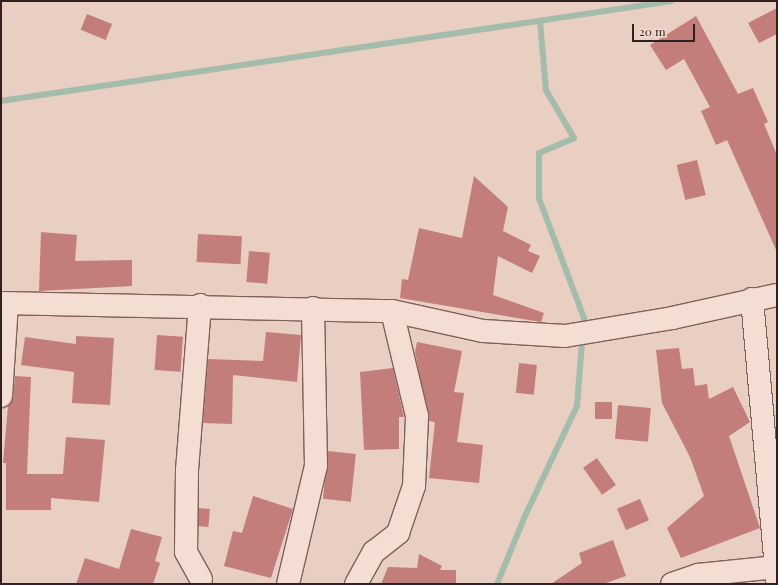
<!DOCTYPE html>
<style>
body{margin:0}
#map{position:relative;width:778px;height:585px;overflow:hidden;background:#e9cec2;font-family:"Playfair Display",serif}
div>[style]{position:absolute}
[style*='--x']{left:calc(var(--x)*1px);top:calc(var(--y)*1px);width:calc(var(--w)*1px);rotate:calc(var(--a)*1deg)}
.stream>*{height:6px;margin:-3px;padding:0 3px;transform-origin:3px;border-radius:3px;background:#a4bcab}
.building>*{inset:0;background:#c37d7b;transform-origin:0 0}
.roads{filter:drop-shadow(1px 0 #80605b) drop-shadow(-1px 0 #80605b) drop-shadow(0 1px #80605b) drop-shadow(0 -1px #80605b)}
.street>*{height:22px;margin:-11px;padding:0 11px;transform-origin:11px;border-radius:11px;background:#f4ded4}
span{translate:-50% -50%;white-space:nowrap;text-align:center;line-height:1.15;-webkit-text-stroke:3px #f1dbd0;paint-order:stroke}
.frame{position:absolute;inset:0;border:2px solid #32201e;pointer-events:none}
.scale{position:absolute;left:632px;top:24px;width:63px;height:18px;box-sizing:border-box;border:2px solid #32201e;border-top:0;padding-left:5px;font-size:12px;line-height:14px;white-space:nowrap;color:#32201e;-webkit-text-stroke:3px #f1dbd0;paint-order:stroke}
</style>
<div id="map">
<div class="stream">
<div style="--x:1;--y:101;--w:678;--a:-8.48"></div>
<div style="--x:497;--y:584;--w:74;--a:-67.6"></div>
<div style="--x:525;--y:516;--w:122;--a:-64.7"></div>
<div style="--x:577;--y:406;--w:88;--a:-85.5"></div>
<div style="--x:584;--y:318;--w:128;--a:-110.6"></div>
<div style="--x:539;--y:198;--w:45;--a:-90"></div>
<div style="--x:539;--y:153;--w:38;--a:-23"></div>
<div style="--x:574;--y:138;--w:56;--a:-120.3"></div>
<div style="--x:546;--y:90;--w:69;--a:-95"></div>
</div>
<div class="building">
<div style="clip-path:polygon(777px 8px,777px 34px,759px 43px,748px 23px)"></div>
<div style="left:87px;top:14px;width:27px;height:17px;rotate:22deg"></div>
<div style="clip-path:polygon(696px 16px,738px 94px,753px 88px,768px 122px,764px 124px,777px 155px,777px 252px,727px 140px,716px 145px,701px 111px,710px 107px,684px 59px,666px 70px,650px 45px)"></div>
<div style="left:697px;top:160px;width:36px;height:21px;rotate:76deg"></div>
<div style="clip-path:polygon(474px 176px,508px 207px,503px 231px,531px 245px,528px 251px,540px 256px,532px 273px,498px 256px,493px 295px,544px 313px,541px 322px,400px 298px,402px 279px,408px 280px,419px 228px,462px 238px)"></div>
<div style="clip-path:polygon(41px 232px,77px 235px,75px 261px,132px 260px,132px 286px,39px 291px)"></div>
<div style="left:198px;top:234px;width:44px;height:28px;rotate:3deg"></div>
<div style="left:249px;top:251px;width:21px;height:31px;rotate:5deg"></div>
<div style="clip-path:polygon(266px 332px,301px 335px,297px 382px,233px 375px,232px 424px,203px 423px,208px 359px,263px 361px)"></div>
<div style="left:157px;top:335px;width:26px;height:35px;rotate:4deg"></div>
<div style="clip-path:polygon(76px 336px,114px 338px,110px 405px,72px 403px,74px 372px,21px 365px,25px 337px,76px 344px)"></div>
<div style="clip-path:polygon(417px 342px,462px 351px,454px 392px,464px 393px,457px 442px,483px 445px,479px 483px,429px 478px,435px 422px,429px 421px,415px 352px)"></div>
<div style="clip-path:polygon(679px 348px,682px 369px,693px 368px,695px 386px,707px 384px,709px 399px,733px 387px,750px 422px,729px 436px,760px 528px,681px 558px,667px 528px,704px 496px,690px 457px,662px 403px,656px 350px)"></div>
<div style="left:519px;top:363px;width:18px;height:30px;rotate:6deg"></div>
<div style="clip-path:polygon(393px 368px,404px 417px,399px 417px,399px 449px,364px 450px,360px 372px)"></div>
<div style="clip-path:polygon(15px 376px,31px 377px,27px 474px,63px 474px,66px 437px,105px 440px,99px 502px,51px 498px,51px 510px,6px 510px,6px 463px,3px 463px,8px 406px,13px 397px)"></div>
<div style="left:595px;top:402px;width:17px;height:17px"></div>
<div style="left:618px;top:405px;width:33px;height:34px;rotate:5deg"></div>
<div style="left:328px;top:451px;width:28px;height:48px;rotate:6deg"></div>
<div style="left:597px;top:458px;width:33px;height:17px;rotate:55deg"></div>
<div style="clip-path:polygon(253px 496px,293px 509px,271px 578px,224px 566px,233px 531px,242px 533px)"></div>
<div style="left:640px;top:499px;width:23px;height:25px;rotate:67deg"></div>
<div style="left:199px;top:508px;width:11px;height:18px;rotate:5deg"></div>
<div style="clip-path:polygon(131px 529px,162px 537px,155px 561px,160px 563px,153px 584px,76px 584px,85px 558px,119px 569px)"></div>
<div style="clip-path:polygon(613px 540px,626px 576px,603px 584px,551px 584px,582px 563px,579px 553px)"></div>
<div style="clip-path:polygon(419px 554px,442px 566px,440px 570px,456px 570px,456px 584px,381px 584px,388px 567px,417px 568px)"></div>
</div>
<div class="roads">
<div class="street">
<div style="--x:752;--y:299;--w:283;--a:84.9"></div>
<div style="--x:1;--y:303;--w:391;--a:1.2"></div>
<div style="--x:392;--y:311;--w:93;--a:12.4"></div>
<div style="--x:483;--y:331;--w:82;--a:3.5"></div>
<div style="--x:565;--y:336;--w:109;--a:-9.5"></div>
<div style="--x:672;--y:318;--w:107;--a:-12.4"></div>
<div style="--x:200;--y:305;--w:166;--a:94.5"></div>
<div style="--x:187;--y:470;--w:82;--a:90.7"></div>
<div style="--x:186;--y:552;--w:31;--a:61"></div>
<div style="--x:1;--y:396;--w:92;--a:-86.3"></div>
<div style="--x:288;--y:584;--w:121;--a:-76.7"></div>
<div style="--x:316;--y:466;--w:158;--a:-91.1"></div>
<div style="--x:356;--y:584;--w:37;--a:-61"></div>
<div style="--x:374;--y:552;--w:31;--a:-38"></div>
<div style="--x:398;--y:533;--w:50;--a:-71.2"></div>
<div style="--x:414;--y:486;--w:70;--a:-87.5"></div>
<div style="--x:417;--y:416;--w:108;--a:-103.4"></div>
<div style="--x:672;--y:584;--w:28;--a:-19"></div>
<div style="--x:698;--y:575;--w:79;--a:-5.8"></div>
</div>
</div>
<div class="frame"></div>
<div class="scale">20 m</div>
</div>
